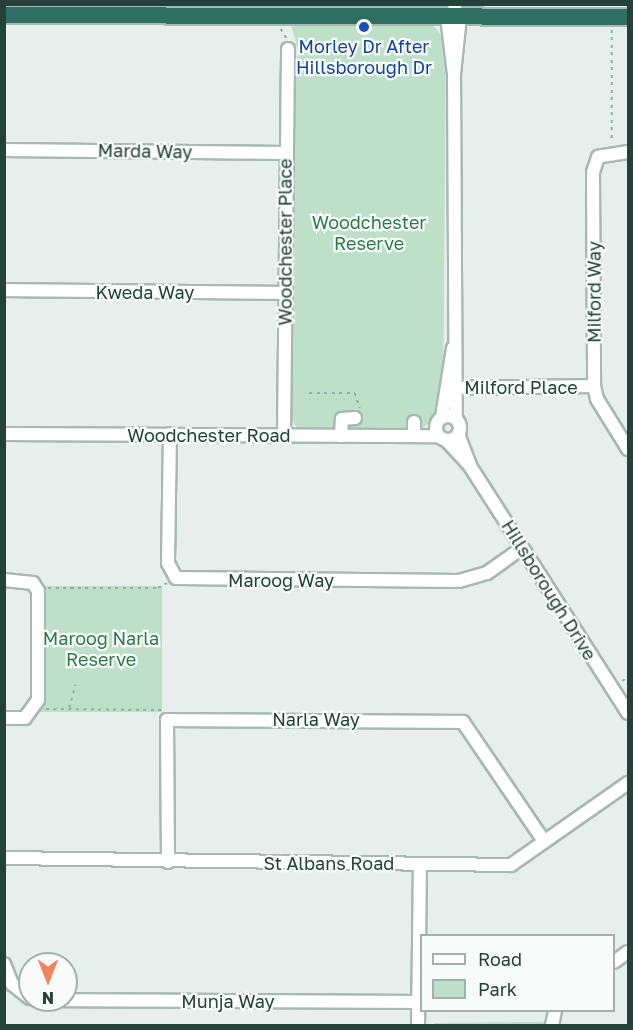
<!DOCTYPE html>
<style>
body{margin:0}
#map{position:relative;width:633px;height:1030px;overflow:hidden;background:#e6efeb;font-family:"Golos Text",sans-serif}
div>[style]{position:absolute}
[style*='--x']{left:calc(var(--x)*1px);top:calc(var(--y)*1px);width:calc(var(--w)*1px);rotate:calc(var(--a)*1deg)}
.green>*{inset:0;background:#bfe0c8;transform-origin:0 0}
.path>*{height:1.5px;margin-top:-0.75px;transform-origin:0;background:repeating-linear-gradient(90deg,#86b3a5 0 3px,transparent 0 7.5px)}
.roads{filter:drop-shadow(2px 0 #a8b8b2) drop-shadow(-2px 0 #a8b8b2) drop-shadow(0 2px #a8b8b2) drop-shadow(0 -2px #a8b8b2)}
.minor>*{height:12px;margin:-6px;padding:0 6px;transform-origin:6px;border-radius:6px;background:#fff}
.minor>.ring{margin:-6px;padding:0;box-sizing:content-box;background:none;border:12px solid #fff;border-radius:50%}
.highway>*{height:16px;margin:-8px;padding:0 8px;transform-origin:8px;border-radius:8px;background:#2f6f62}
.dots>*{width:16px;height:16px;translate:-50% -50%;box-sizing:border-box;border:3px solid #f7fbf9;border-radius:50%}
span{translate:-50% -50%;white-space:nowrap;text-align:center;line-height:1.15;-webkit-text-stroke:4.5px #f7fbf9;paint-order:stroke}
.transit-label{font-size:18px;color:#164399}
.street-label{font-size:18px;color:#24423a}
.park-label{font-size:18px;color:#2d7a4b}
.frame{position:absolute;inset:0;border:6px solid #24423a;pointer-events:none}
.legend{position:absolute;left:420px;top:934px;width:195px;height:78px;box-sizing:border-box;background:#f7fbf9;border:2px solid #a3b1ad;margin:0;padding:8px 10px;list-style:none;font-size:18px;color:#24423a}
.legend li{display:flex;align-items:center;gap:12px;height:30px}
.legend b{width:30px;border:2px solid #a3b1ad}
.north{position:absolute;left:18px;top:952px;width:60px;height:60px;box-sizing:border-box;background:#f7fbf9;border:2px solid #a3b1ad;border-radius:50%;rotate:180deg;font-size:16px;font-weight:700;line-height:24px;text-align:center;color:#24423a}
.north::after{content:'';display:block;margin:auto;width:21px;height:27px;background:#f4845f;clip-path:polygon(50% 0,100% 100%,50% 72%,0 100%)}
</style>
<div id="map">
<div class="green">
<div style="clip-path:polygon(432px 24px,446px 41px,443px 411px,422px 429px,400px 432px,301px 431px,290px 419px,293px 67px,299px 52px,291px 25px)"></div>
<div style="left:162px;top:586px;width:126px;height:122px;rotate:90deg"></div>
<div style="clip-path:polygon(546px 1022px,546px 1026px,434px 1025px,434px 1023px)"></div>
</div>
<div class="path">
<div style="--x:281;--y:29;--w:12;--a:59"></div>
<div style="--x:612;--y:30;--w:112;--a:90"></div>
<div style="--x:309;--y:393;--w:46;--a:0"></div>
<div style="--x:355;--y:393;--w:16;--a:72"></div>
<div style="--x:48;--y:588;--w:110;--a:0"></div>
<div style="--x:158;--y:588;--w:10;--a:-29"></div>
<div style="--x:622;--y:681;--w:7;--a:-34"></div>
<div style="--x:69;--y:708;--w:24;--a:-75"></div>
<div style="--x:46;--y:709;--w:115;--a:0.5"></div>
</div>
<div class="roads">
<div class="minor">
<div style="--x:454;--y:4;--w:23;--a:77"></div>
<div style="--x:459;--y:26;--w:48;--a:95.9"></div>
<div style="--x:454;--y:74;--w:345;--a:89.7"></div>
<div style="--x:454;--y:74;--w:49;--a:-97"></div>
<div style="--x:448;--y:25;--w:11;--a:-56"></div>
<div style="--x:4;--y:150;--w:281;--a:0.6"></div>
<div style="--x:628;--y:152;--w:30;--a:171"></div>
<div style="--x:598;--y:157;--w:16;--a:108"></div>
<div style="--x:593;--y:172;--w:214;--a:89.7"></div>
<div style="--x:594;--y:386;--w:13;--a:77"></div>
<div style="--x:597;--y:399;--w:59;--a:58.2"></div>
<div style="--x:4;--y:290;--w:282;--a:0.6"></div>
<div style="--x:448;--y:388;--w:146;--a:-0.8"></div>
<div class="ring" style="left:436px;top:416px;width:12px;height:12px"></div>
<div style="--x:442;--y:417;--w:70;--a:-80.9"></div>
<div style="--x:4;--y:434;--w:434;--a:0.3"></div>
<div style="--x:170;--y:434;--w:129;--a:90.9"></div>
<div style="--x:168;--y:563;--w:17;--a:62"></div>
<div style="--x:176;--y:578;--w:283;--a:0.6"></div>
<div style="--x:459;--y:581;--w:29;--a:-16"></div>
<div style="--x:487;--y:573;--w:43;--a:-35.5"></div>
<div style="--x:458;--y:434;--w:34;--a:69"></div>
<div style="--x:470;--y:466;--w:293;--a:57.4"></div>
<div style="--x:284;--y:435;--w:386;--a:-89.4"></div>
<div style="--x:341;--y:436;--w:17;--a:-87"></div>
<div style="--x:342;--y:419;--w:13;--a:-4"></div>
<div style="--x:414;--y:436;--w:14;--a:-90"></div>
<div style="--x:446;--y:440;--w:35;--a:47"></div>
<div style="--x:4;--y:580;--w:29;--a:6"></div>
<div style="--x:33;--y:583;--w:9;--a:58"></div>
<div style="--x:38;--y:591;--w:109;--a:90"></div>
<div style="--x:38;--y:700;--w:22;--a:126"></div>
<div style="--x:25;--y:718;--w:21;--a:180"></div>
<div style="--x:4;--y:858;--w:507;--a:0.79"></div>
<div style="--x:511;--y:865;--w:143;--a:-35"></div>
<div style="--x:168;--y:862;--w:142;--a:-90.4"></div>
<div style="--x:167;--y:720;--w:296;--a:0.4"></div>
<div style="--x:463;--y:722;--w:144;--a:55.8"></div>
<div style="--x:614;--y:962;--w:17;--a:-36"></div>
<div style="--x:4;--y:964;--w:22;--a:68"></div>
<div style="--x:12;--y:984;--w:23;--a:38"></div>
<div style="--x:37;--y:1000;--w:381;--a:0.3"></div>
<div style="--x:418;--y:1026;--w:162;--a:-89.3"></div>
<div style="--x:552;--y:1026;--w:16;--a:-79"></div>
</div>
<div class="highway">
<div style="--x:4;--y:15;--w:624;--a:0.18"></div>
</div>
</div>
<div class="dots">
<div style="left:364px;top:27px;background:#1a4fb4"></div>
</div>
<div class="transit-label">
<span style="left:364px;top:57px">Morley Dr After<br>Hillsborough Dr</span>
</div>
<div class="street-label">
<span style="left:145px;top:151px;rotate:1deg">Marda Way</span>
<span style="left:285px;top:242px;rotate:-90deg">Woodchester Place</span>
<span style="left:145px;top:292px">Kweda Way</span>
<span style="left:594px;top:292px;rotate:-90deg">Milford Way</span>
<span style="left:521px;top:387px">Milford Place</span>
<span style="left:209px;top:435px">Woodchester Road</span>
<span style="left:281px;top:580px">Maroog Way</span>
<span style="left:549px;top:590px;rotate:58deg">Hillsborough Drive</span>
<span style="left:316px;top:719px">Narla Way</span>
<span style="left:329px;top:863px">St Albans Road</span>
<span style="left:228px;top:1001px">Munja Way</span>
</div>
<div class="park-label">
<span style="left:369px;top:233px">Woodchester<br>Reserve</span>
<span style="left:101px;top:649px">Maroog Narla<br>Reserve</span>
</div>
<div class="frame"></div>
<ul class="legend">
<li><b style="height:8px;background:#fff"></b>Road</li>
<li><b style="height:16px;background:#bfe0c8"></b>Park</li>
</ul>
<div class="north">N</div>
</div>
